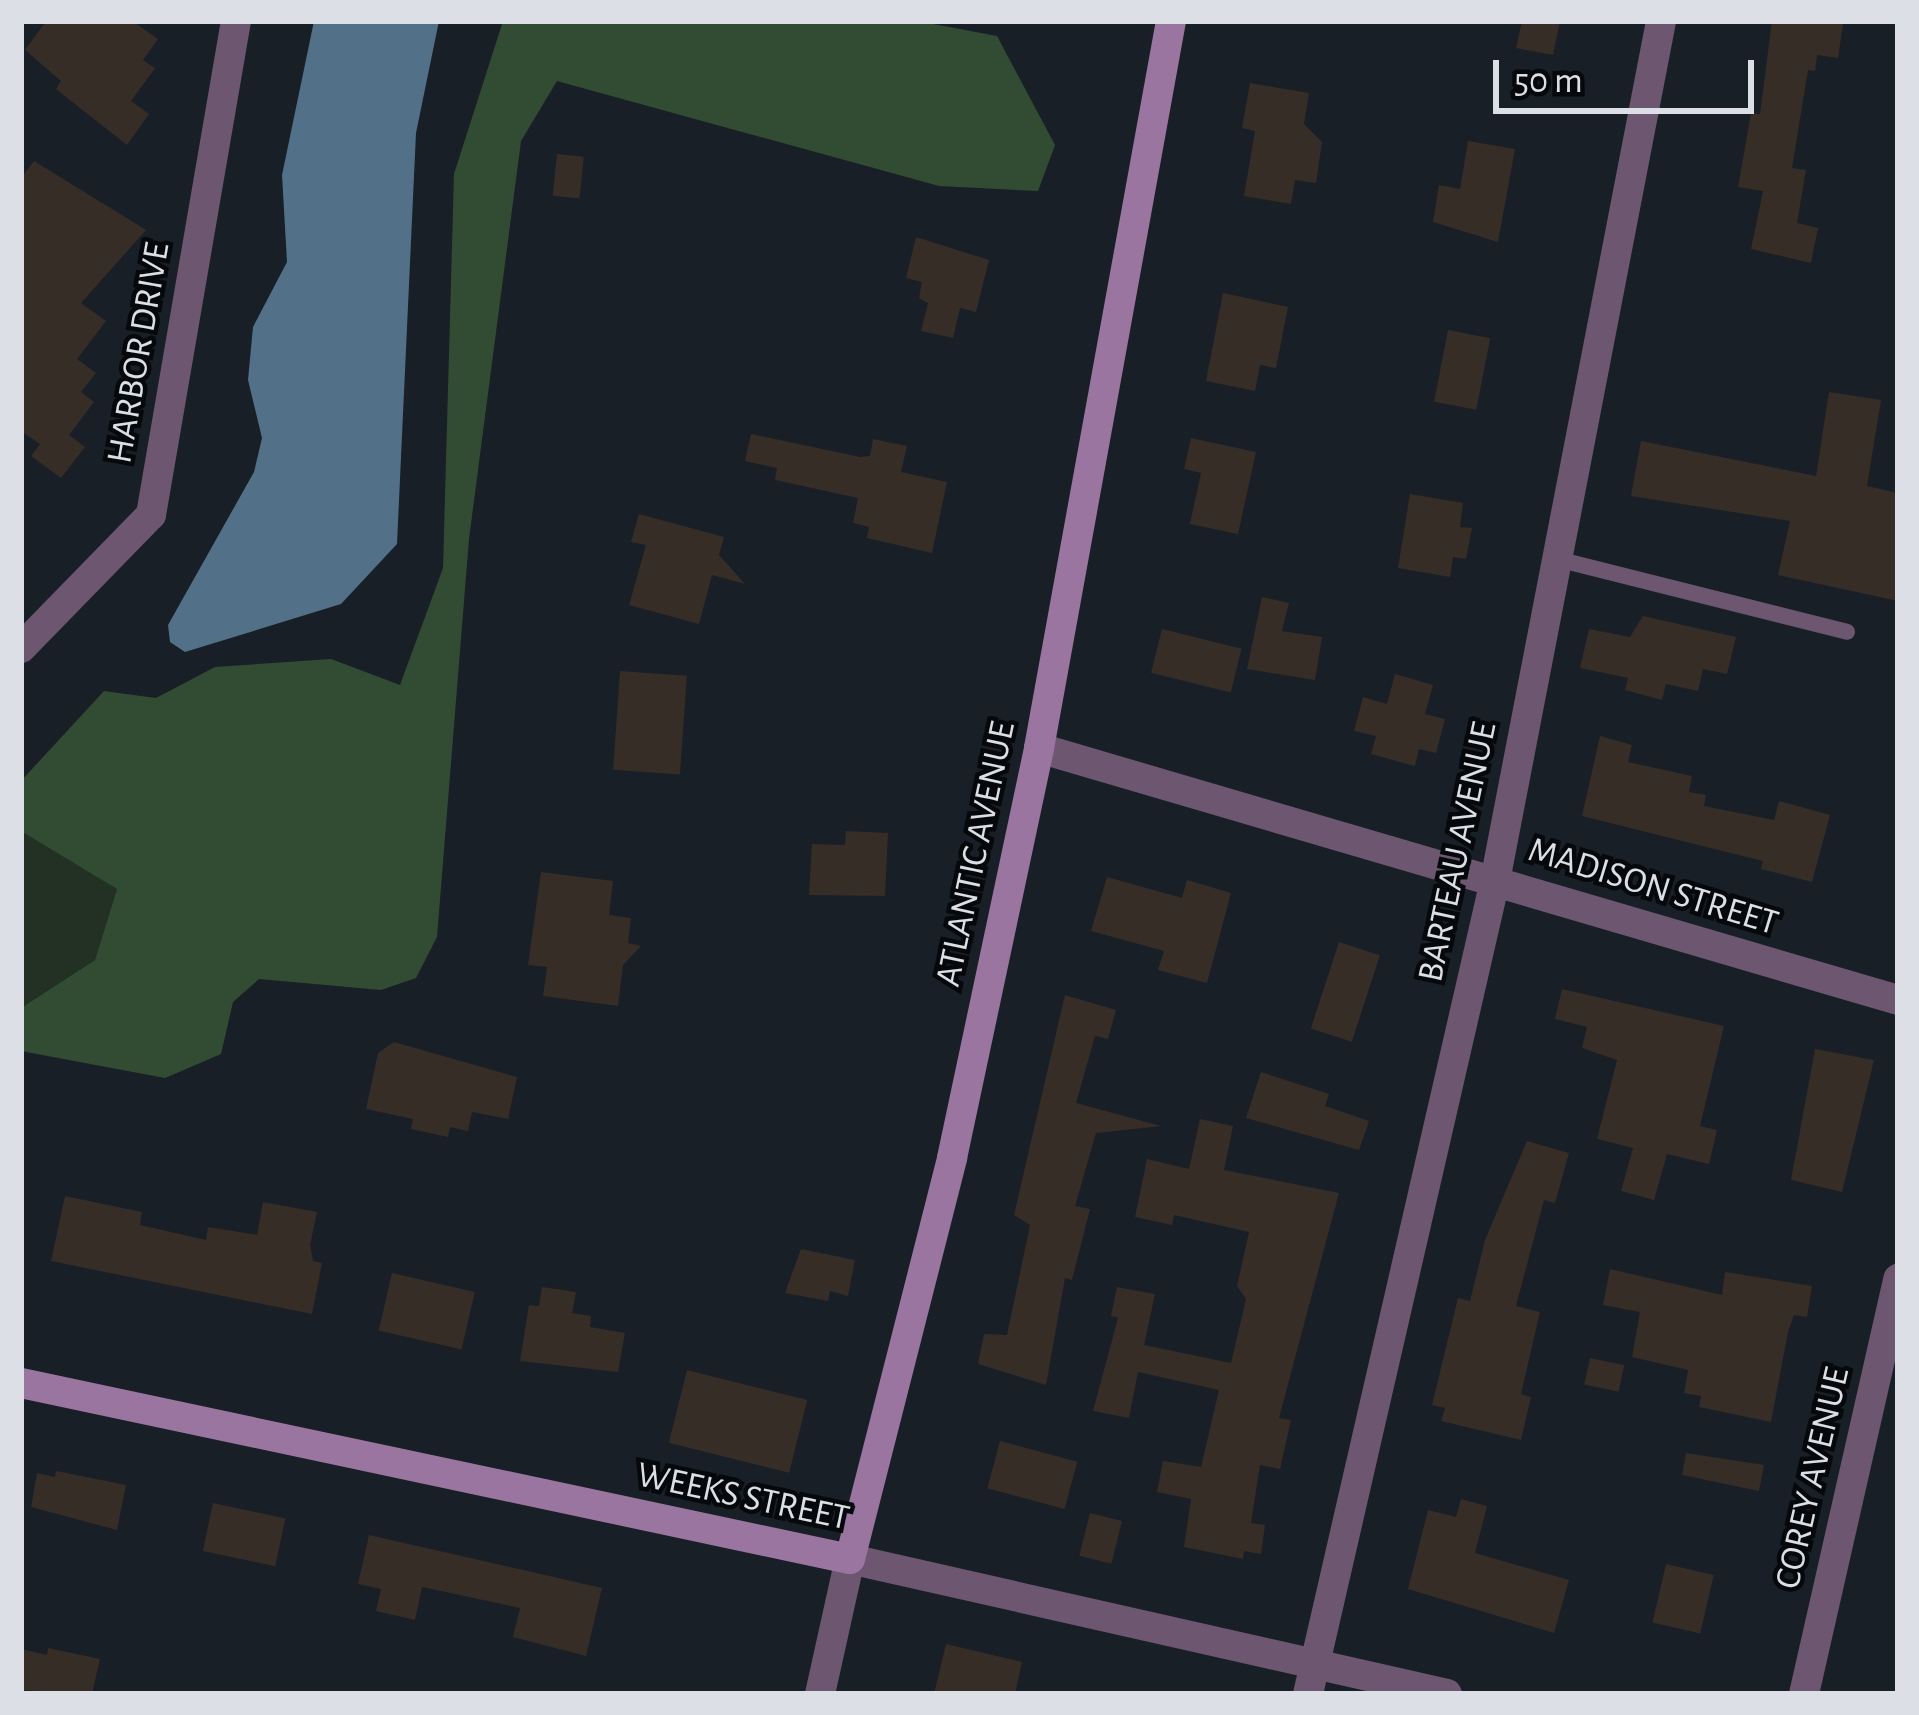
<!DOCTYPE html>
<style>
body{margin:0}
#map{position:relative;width:1919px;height:1715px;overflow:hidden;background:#191f26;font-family:"Alegreya Sans",sans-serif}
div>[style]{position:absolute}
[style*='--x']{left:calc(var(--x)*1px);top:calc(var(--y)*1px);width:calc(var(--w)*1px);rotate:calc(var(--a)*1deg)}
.green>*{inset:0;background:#223123}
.forest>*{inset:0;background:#324c34}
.water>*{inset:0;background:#527188}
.building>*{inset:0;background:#362d27;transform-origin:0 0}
.service>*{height:16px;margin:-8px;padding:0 8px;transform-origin:8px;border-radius:8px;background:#6d5670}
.minor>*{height:30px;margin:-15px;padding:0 15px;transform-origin:15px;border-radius:15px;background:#6d5670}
.tertiary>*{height:30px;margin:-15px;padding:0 15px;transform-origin:15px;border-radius:15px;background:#6d5670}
.secondary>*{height:30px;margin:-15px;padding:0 15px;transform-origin:15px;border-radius:15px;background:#9a759f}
span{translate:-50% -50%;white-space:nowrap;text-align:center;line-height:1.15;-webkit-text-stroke:9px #06090c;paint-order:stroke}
.street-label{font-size:36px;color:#dce0e6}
.frame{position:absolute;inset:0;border:24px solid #dce0e6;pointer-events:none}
.scale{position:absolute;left:1493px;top:60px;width:261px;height:54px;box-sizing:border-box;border:6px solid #dce0e6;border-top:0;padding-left:15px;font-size:36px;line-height:42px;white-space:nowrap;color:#dce0e6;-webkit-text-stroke:9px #06090c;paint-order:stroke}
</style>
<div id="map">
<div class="green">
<div style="clip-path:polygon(23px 830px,117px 889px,95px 960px,21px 1008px)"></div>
</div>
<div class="forest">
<div style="clip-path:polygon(503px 21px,917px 21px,997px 36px,1055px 145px,1038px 191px,939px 186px,557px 81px,521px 141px,469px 539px,437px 937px,416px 978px,381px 990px,259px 979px,233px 1002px,221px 1054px,165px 1078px,21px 1051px,21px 1008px,95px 960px,117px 889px,21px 831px,21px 781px,104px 691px,156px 698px,215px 667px,331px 659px,400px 685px,443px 568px,454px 174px)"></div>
</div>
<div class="water">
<div style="clip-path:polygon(314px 21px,439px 21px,416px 133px,397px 544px,341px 604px,185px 652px,170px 642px,168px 625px,254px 472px,262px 438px,248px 380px,253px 327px,287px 262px,282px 175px)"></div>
</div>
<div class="building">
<div style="clip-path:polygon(46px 21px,132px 21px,158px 39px,143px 60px,155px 68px,131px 101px,149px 114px,127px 145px,56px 89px,61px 81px,25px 50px)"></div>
<div style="clip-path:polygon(1522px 21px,1560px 21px,1553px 55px,1516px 48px)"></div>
<div style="clip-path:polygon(1772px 21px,1843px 24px,1838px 58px,1817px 55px,1815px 71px,1808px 70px,1792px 168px,1806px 170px,1797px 223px,1818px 228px,1811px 263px,1751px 249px,1763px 191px,1738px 187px,1751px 113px,1760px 114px)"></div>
<div style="clip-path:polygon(1250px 83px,1309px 93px,1304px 124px,1322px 142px,1316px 183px,1295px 180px,1291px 204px,1244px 196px,1255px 131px,1242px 128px)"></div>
<div style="clip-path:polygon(1468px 141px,1515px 149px,1498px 242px,1433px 222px,1439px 185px,1460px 189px)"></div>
<div style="left:557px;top:154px;width:27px;height:42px;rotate:6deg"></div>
<div style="clip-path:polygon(34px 161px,146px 230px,81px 303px,106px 321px,77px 359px,96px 373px,81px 392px,94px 402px,69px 435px,85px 447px,61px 478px,31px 456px,40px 444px,21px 431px,21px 178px)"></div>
<div style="clip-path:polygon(916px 237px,989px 260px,976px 312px,960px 308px,953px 338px,921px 331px,928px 303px,919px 298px,922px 282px,906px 278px)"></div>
<div style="clip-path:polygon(1223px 293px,1288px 307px,1276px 368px,1260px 365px,1255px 391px,1206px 381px)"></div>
<div style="left:1448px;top:330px;width:43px;height:73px;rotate:11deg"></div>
<div style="clip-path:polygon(1829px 392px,1881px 400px,1867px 486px,1898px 493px,1898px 601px,1778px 575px,1790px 521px,1631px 496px,1641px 441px,1816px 476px)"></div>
<div style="clip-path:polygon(751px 434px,860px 457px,870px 456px,873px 439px,907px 446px,901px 472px,947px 482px,932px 553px,867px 538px,869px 527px,853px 523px,858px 498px,775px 480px,777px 468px,745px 461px)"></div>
<div style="clip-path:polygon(1191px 438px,1256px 452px,1238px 534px,1190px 524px,1201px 473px,1184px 469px)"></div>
<div style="clip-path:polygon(1410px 494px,1463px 503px,1460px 527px,1472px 528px,1466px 559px,1453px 557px,1450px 577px,1398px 568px)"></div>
<div style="clip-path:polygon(639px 514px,724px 537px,719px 555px,745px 584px,712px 575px,699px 624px,629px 605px,646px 545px,631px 542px)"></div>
<div style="clip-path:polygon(1262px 597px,1289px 603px,1282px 631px,1322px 637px,1315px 680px,1247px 669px)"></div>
<div style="clip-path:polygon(1643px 616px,1736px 637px,1727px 674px,1703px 669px,1698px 691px,1666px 684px,1662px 700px,1625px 690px,1628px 678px,1580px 668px,1589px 629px,1630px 637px)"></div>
<div style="left:1162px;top:629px;width:82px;height:45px;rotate:14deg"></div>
<div style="left:620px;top:671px;width:67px;height:99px;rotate:4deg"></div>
<div style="clip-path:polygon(1395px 674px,1433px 685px,1425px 714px,1445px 719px,1436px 753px,1419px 749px,1415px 766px,1371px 754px,1376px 736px,1354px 731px,1363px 697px,1387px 704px)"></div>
<div style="clip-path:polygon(1600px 736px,1632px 745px,1628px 762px,1692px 776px,1689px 792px,1706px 795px,1704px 806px,1774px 820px,1779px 801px,1830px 815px,1812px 882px,1761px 869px,1763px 861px,1582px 816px)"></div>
<div style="clip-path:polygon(846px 831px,888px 833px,885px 896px,809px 895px,812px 844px,845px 845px)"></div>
<div style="clip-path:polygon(541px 872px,613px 881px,609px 915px,631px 918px,628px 943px,641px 946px,623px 965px,618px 1006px,543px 996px,547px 967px,528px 965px)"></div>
<div style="clip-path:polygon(1107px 877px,1182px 898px,1187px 880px,1231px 893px,1207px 983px,1158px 970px,1164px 951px,1091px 931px)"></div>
<div style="left:1339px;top:942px;width:43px;height:91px;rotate:18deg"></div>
<div style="clip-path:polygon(1562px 989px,1724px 1026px,1700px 1126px,1717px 1130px,1709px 1164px,1667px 1154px,1654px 1200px,1621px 1191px,1633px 1148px,1597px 1139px,1617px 1060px,1582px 1048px,1587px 1027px,1555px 1019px)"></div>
<div style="clip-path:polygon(1065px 995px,1116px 1010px,1108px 1039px,1095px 1036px,1076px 1103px,1161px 1126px,1096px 1133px,1075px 1206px,1090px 1209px,1072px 1280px,1065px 1278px,1046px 1385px,978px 1364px,984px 1334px,1007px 1335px,1030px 1225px,1014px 1215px)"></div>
<div style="clip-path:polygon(394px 1042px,517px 1077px,508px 1119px,472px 1112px,468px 1131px,450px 1127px,448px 1137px,411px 1129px,413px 1119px,366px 1109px,378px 1053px)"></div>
<div style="clip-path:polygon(1815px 1049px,1874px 1060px,1842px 1192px,1791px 1180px)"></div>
<div style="clip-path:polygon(1261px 1072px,1329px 1094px,1325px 1106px,1369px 1121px,1359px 1150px,1246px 1118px)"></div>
<div style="clip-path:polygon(1200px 1119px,1233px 1126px,1224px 1170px,1339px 1193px,1279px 1418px,1291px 1420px,1280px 1469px,1260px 1465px,1251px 1523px,1265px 1525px,1261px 1554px,1244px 1551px,1243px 1559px,1184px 1547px,1191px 1499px,1157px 1492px,1163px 1461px,1201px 1467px,1219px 1390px,1138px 1372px,1129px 1418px,1093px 1411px,1118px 1318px,1111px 1316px,1117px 1287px,1155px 1294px,1144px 1345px,1231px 1363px,1246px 1299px,1237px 1286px,1249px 1232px,1174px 1215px,1172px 1225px,1135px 1217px,1147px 1159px,1189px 1169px)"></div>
<div style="clip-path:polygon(1527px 1141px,1569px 1153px,1555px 1203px,1544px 1200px,1516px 1306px,1540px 1312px,1521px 1394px,1531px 1397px,1521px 1440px,1441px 1421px,1445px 1408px,1432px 1405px,1458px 1298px,1470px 1301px,1485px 1240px)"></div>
<div style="clip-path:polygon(65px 1196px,142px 1212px,140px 1225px,206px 1240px,208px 1227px,257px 1235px,263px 1202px,317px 1212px,310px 1245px,313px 1261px,322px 1263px,312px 1314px,51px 1261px)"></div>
<div style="clip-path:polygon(801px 1249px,855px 1260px,848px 1296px,830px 1291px,828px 1301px,785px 1293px)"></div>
<div style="clip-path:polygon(1610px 1269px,1722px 1295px,1725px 1272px,1812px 1286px,1807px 1317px,1794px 1315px,1788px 1332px,1771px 1422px,1699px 1407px,1701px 1396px,1684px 1393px,1688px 1370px,1632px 1357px,1640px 1312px,1603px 1305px)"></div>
<div style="left:392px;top:1273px;width:85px;height:59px;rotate:13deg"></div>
<div style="clip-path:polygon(542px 1287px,576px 1292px,572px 1313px,591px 1316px,590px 1327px,625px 1333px,618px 1372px,520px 1361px,529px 1305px,539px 1306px)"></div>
<div style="left:1590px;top:1358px;width:35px;height:27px;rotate:12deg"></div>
<div style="left:687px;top:1370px;width:124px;height:75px;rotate:14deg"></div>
<div style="left:1000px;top:1441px;width:80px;height:49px;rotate:15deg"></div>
<div style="clip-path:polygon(1686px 1453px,1764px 1465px,1759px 1491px,1682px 1475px)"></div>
<div style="clip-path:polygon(56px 1471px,126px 1485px,117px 1530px,31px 1507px,37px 1473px,55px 1477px)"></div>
<div style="clip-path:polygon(1461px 1499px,1487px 1506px,1475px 1553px,1569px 1580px,1554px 1633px,1408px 1589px,1428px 1510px,1456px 1517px)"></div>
<div style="left:213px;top:1503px;width:74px;height:49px;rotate:12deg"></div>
<div style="left:1090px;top:1513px;width:33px;height:44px;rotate:14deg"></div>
<div style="clip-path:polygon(369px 1535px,602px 1588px,586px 1656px,513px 1637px,520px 1608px,422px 1587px,415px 1620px,376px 1611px,381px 1589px,358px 1584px)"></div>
<div style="left:1666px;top:1564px;width:49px;height:60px;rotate:13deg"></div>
<div style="clip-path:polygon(946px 1644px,1022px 1662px,1015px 1694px,934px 1694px)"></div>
<div style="clip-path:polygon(48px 1648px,100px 1659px,92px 1694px,21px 1690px,21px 1649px,47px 1655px)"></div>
</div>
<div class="service">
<div style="--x:1557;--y:559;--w:299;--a:14.1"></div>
</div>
<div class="minor">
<div style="--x:21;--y:648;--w:186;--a:-45.7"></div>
<div style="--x:151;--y:515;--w:501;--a:-80.24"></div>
<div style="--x:1039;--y:748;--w:895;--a:16.35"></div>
<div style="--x:850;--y:1559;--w:612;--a:12.74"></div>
<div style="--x:1308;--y:1694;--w:834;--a:-77.05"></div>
<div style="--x:1495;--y:881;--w:876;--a:-79.07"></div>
<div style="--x:1804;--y:1694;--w:426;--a:-77.2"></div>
</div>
<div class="tertiary">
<div style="--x:820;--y:1694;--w:138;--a:-77.5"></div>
</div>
<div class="secondary">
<div style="--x:21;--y:1383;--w:847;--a:11.99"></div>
<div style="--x:850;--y:1559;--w:414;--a:-75.7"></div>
<div style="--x:952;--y:1158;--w:419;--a:-78"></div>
<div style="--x:1039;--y:748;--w:739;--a:-79.71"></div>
</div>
<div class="street-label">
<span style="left:139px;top:353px;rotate:-80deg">HARBOR DRIVE</span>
<span style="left:1458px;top:852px;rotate:-78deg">BARTEAU AVENUE</span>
<span style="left:976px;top:854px;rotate:-78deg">ATLANTIC AVENUE</span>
<span style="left:1653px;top:887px;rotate:17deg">MADISON STREET</span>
<span style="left:1813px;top:1478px;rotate:-77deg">COREY AVENUE</span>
<span style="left:743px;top:1497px;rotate:12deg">WEEKS STREET</span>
</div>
<div class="frame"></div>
<div class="scale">50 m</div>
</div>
